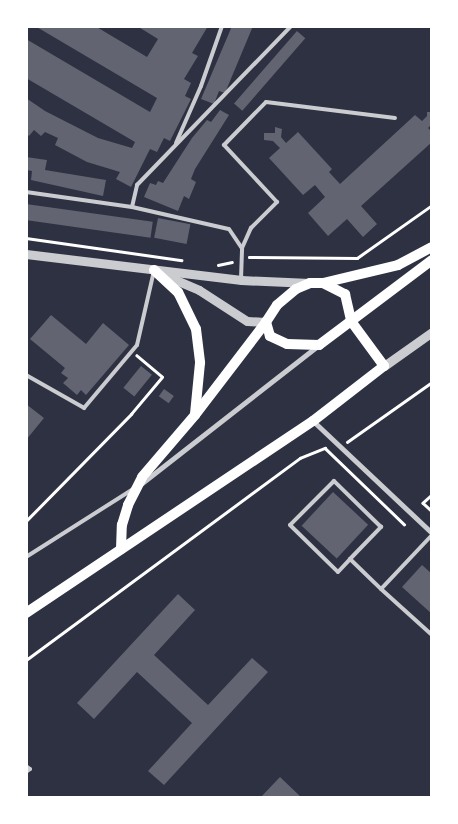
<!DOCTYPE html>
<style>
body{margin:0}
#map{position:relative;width:458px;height:824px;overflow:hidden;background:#2d3142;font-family:Helvetica,sans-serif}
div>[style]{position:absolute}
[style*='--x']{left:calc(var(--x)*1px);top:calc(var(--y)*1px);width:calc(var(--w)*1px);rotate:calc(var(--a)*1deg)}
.building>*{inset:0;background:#626471;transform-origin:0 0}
.path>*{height:2.5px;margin:-1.25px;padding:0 1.25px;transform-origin:1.25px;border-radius:1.25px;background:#fff}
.service>*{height:4px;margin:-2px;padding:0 2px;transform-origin:2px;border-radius:2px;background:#caccd0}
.minor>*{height:5px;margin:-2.5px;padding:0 2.5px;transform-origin:2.5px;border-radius:2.5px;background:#caccd0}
.tertiary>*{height:9px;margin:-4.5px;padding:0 4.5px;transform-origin:4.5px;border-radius:4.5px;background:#caccd0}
.secondary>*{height:10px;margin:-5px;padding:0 5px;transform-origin:5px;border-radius:5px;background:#fff}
span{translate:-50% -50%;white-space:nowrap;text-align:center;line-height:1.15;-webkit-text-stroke:4px #fff;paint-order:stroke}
.frame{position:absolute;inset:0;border:28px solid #fff;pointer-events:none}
</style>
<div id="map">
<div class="building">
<div style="clip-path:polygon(35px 26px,95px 26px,147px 57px,158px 39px,137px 26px,208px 26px,192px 53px,198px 56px,184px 79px,191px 83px,185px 96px,191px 99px,170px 141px,164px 138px,157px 152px,150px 149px,131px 187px,116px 179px,120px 172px,87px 162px,55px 145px,58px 138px,45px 132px,41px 136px,34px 130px,29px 136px,26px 133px,26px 98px,45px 111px,98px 138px,132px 148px,135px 142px,26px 78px,26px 39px,150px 112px,157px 98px)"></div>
<div style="clip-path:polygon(232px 26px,253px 26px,225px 93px,219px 91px,214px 104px,201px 99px)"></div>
<div style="left:297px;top:31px;width:11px;height:96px;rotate:41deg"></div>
<div style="clip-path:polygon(220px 110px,229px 115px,195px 169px,191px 179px,196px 182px,189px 199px,184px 196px,178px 211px,144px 197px,150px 183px,156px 185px,158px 181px,163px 183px,192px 138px,207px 120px,211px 122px)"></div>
<div style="clip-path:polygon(427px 112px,432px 112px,432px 124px,428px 128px,432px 132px,432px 142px,361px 206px,377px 224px,363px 237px,347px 219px,328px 236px,308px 213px,325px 197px,315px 185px,303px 195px,269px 158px,280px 148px,273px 141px,264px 140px,264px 133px,275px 133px,275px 127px,282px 129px,281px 137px,286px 143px,298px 132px,332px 169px,329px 172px,340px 184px,415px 115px,422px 121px,427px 116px)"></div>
<div style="clip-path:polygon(26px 157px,47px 160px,45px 170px,106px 180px,103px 196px,31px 180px,32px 171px,26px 170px)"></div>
<div style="left:26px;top:204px;width:128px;height:16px;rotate:8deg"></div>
<div style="left:158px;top:218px;width:33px;height:20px;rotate:11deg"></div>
<div style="clip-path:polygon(51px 315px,86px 344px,103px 323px,129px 345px,86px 395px,81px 390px,77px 395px,63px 383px,68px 378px,61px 373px,65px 368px,30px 339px)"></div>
<div style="left:141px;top:366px;width:14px;height:28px;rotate:39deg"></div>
<div style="left:164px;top:389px;width:12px;height:9px;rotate:35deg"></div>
<div style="clip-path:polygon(26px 404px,44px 418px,26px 440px)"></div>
<div style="left:333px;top:492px;width:48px;height:46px;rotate:43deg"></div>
<div style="clip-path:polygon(422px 565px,432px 574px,432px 614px,402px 587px)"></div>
<div style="clip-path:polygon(178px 594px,195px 610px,154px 655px,208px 705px,252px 658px,268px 672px,164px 785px,148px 771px,192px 723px,137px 672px,94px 719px,77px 703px)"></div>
<div style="clip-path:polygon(280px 777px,302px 798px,260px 798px)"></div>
</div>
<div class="path">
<div style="--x:26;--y:238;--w:157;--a:8.1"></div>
<div style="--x:249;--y:257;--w:108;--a:0.5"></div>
<div style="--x:357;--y:258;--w:92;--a:-35.2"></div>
<div style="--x:218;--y:265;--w:14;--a:-12"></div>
<div style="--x:347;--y:442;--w:104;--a:-35.2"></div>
<div style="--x:432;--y:495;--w:12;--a:138"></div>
<div style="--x:423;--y:503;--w:12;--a:42"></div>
<div style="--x:26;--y:521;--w:150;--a:-45.5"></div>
<div style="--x:131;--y:414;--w:48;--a:-50"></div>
<div style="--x:162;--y:377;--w:33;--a:-140"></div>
<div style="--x:26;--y:660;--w:340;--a:-36.4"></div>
<div style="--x:300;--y:458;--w:27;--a:-22"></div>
<div style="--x:325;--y:448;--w:110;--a:43.9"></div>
</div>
<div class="service">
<div style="--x:176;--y:143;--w:62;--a:-66.3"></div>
<div style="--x:201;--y:86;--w:64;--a:-70.7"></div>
<div style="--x:26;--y:192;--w:107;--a:8.1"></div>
<div style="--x:132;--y:207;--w:99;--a:12.8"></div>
<div style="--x:229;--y:229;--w:23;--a:56"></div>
<div style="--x:132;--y:207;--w:23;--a:-77"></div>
<div style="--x:137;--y:185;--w:221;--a:-45.9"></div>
<div style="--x:241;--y:279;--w:31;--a:-88"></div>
<div style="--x:242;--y:248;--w:22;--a:-66"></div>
<div style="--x:251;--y:228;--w:37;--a:-45"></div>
<div style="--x:277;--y:202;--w:78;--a:-132.9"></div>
<div style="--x:224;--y:145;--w:60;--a:-45.7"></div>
<div style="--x:266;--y:102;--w:130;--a:7.1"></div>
<div style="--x:26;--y:375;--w:67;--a:29.6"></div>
<div style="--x:84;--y:408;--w:82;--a:-49.9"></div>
<div style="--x:137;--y:345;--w:76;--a:-77.1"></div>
<div style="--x:432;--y:535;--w:74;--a:133.4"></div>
<div style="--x:381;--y:589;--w:69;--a:42"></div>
<div style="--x:26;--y:557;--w:127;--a:-32.4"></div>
<div style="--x:350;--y:559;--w:45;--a:-45.9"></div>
<div style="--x:381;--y:527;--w:66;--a:-135.6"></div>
<div style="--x:334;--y:481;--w:62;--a:135"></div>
<div style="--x:290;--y:525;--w:67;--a:44.4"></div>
<div style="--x:338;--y:572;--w:18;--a:-47"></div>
<div style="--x:350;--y:559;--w:43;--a:44.1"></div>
<div style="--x:26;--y:766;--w:5;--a:37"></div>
<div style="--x:30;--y:769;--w:5;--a:143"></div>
</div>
<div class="minor">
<div style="--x:313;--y:421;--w:163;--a:43.3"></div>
<div style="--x:142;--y:483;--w:221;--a:-38"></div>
</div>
<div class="tertiary">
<div style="--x:26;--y:254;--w:217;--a:6.9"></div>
<div style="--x:241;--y:280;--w:69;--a:2.5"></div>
<div style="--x:164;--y:275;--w:38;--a:23"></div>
<div style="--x:199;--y:290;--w:57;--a:32.9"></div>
<div style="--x:247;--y:321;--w:19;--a:3"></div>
<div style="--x:384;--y:366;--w:59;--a:-35.3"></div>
</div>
<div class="secondary">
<div style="--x:154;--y:270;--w:33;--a:43"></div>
<div style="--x:178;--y:292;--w:41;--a:64.1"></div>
<div style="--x:196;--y:329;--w:34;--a:83"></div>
<div style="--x:200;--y:363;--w:51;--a:95.6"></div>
<div style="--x:323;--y:283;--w:77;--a:-13.5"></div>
<div style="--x:398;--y:265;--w:38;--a:-28"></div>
<div style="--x:121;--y:549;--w:24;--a:-88"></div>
<div style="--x:122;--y:525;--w:21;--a:-73"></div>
<div style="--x:128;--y:505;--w:31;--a:-63"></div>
<div style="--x:142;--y:477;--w:82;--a:-49.5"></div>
<div style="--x:195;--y:415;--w:117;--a:-52.6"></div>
<div style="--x:266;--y:322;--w:20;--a:-57"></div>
<div style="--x:277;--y:305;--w:25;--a:-40"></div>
<div style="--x:296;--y:289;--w:15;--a:-23"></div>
<div style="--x:310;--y:283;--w:13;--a:0"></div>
<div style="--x:323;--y:283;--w:25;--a:27"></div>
<div style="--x:345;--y:294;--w:28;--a:77"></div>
<div style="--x:351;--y:321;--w:40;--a:143"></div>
<div style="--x:319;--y:345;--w:32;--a:-178"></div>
<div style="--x:287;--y:344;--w:19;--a:-155"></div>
<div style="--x:270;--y:336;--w:15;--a:-106"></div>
<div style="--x:26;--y:613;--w:345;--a:-33.8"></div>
<div style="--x:313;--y:421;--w:90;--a:-37.8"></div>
<div style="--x:384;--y:366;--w:56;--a:-126.3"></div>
<div style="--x:351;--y:321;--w:101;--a:-37"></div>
</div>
<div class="frame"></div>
</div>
